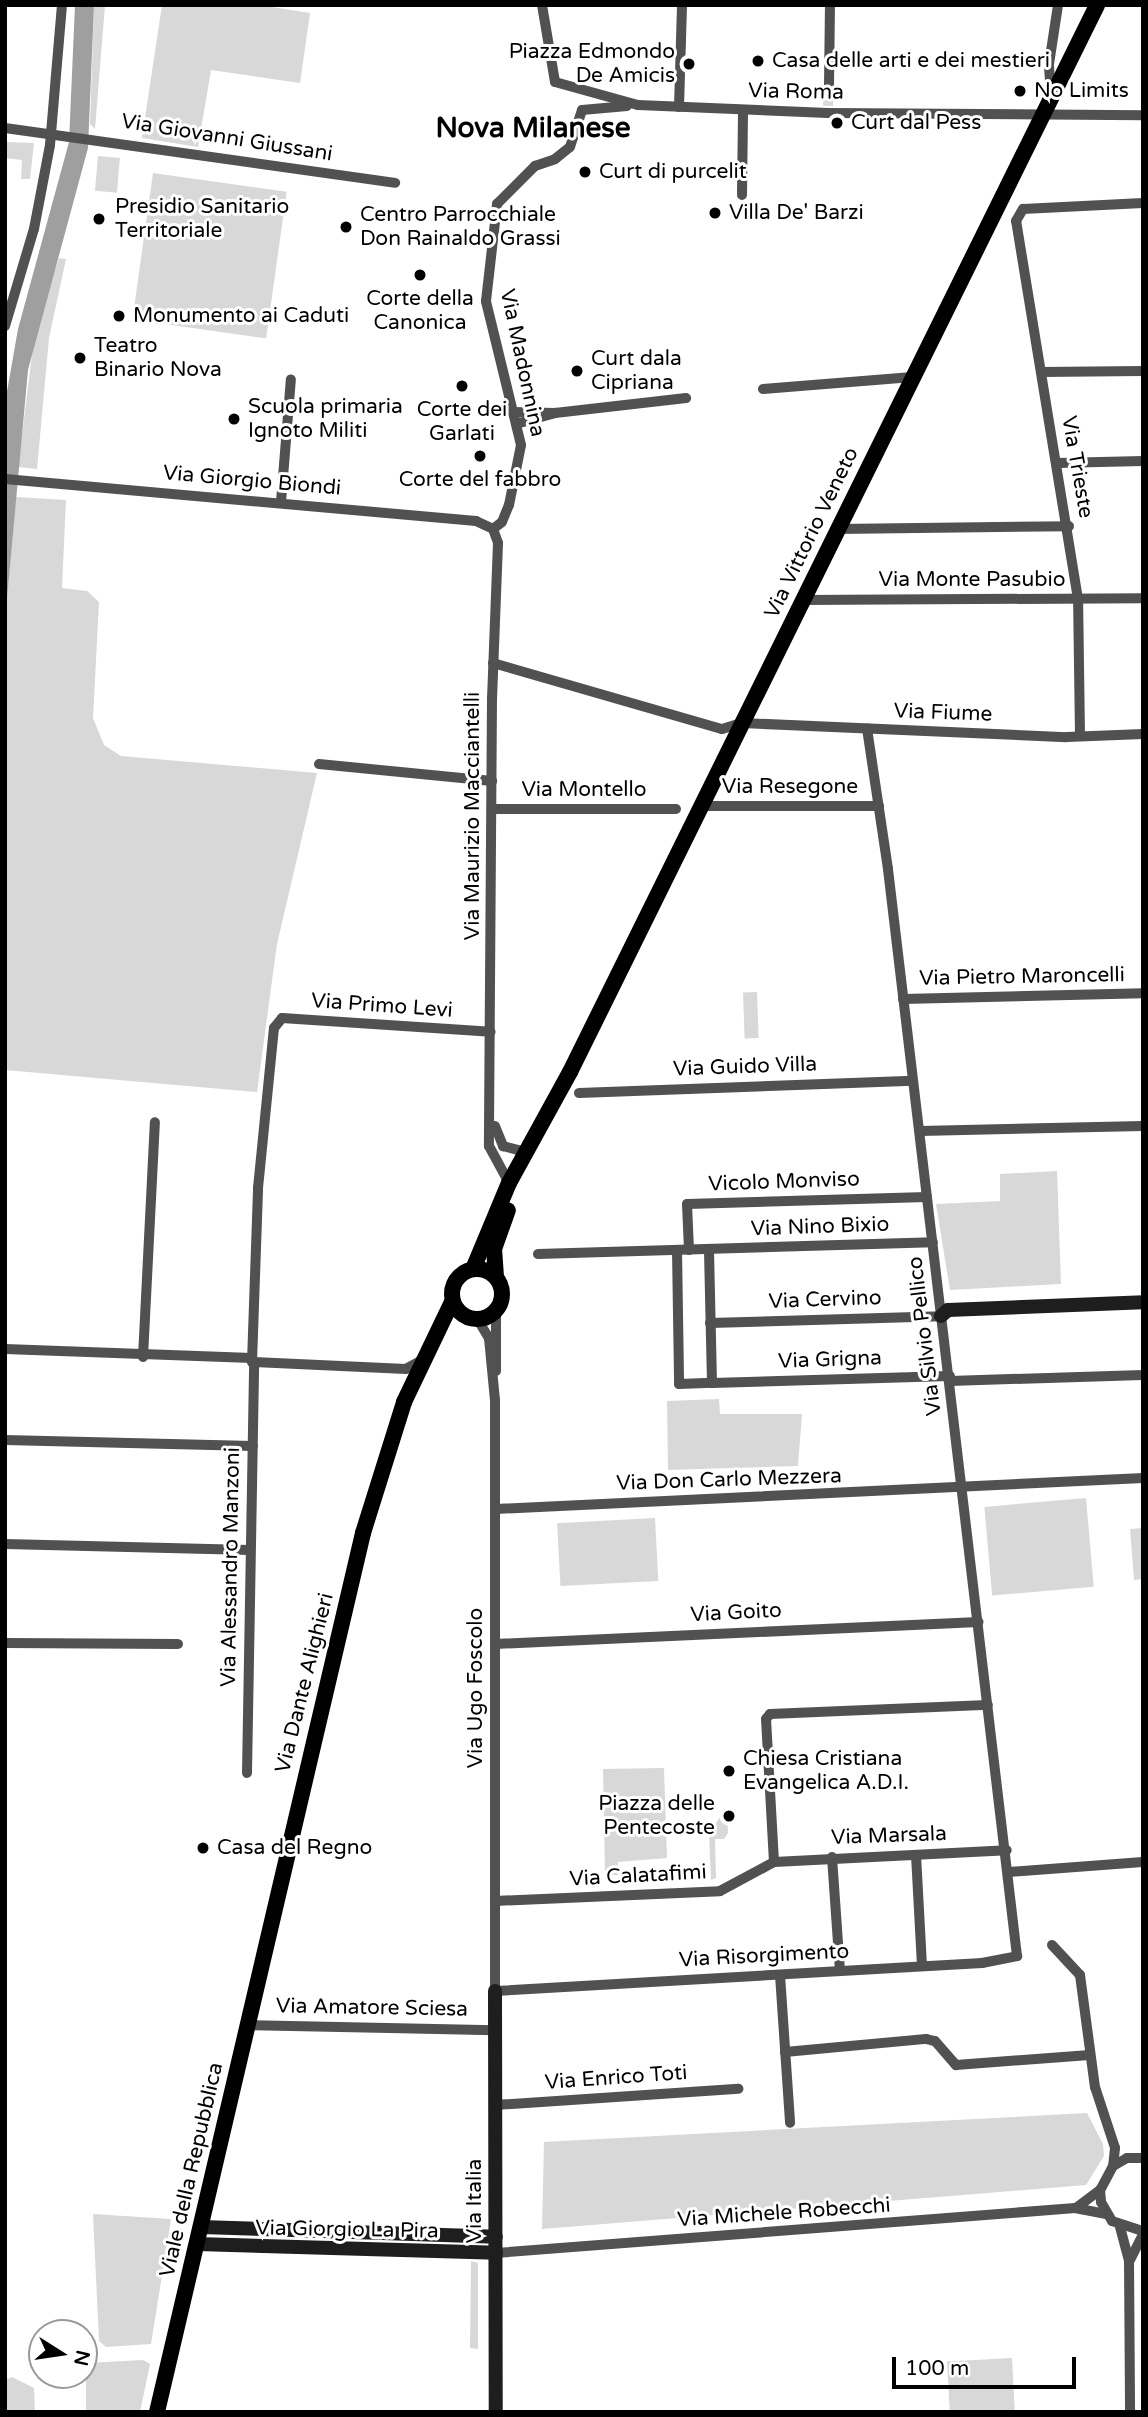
<!DOCTYPE html>
<style>
body{margin:0}
#map{position:relative;width:1148px;height:2417px;overflow:hidden;background:#fff;font-family:"Varela Round",sans-serif}
div>[style]{position:absolute}
[style*='--x']{left:calc(var(--x)*1px);top:calc(var(--y)*1px);width:calc(var(--w)*1px);rotate:calc(var(--a)*1deg)}
.green>*{inset:0;background:#d8d8d8;transform-origin:0 0}
.water>*{inset:0;background:#9f9f9f}
.street-tunnel>*{height:10px;margin-top:-5px;transform-origin:0;background:repeating-linear-gradient(90deg,#d9d9d9 0 10px,transparent 0 15px)}
.street>*{height:10px;margin:-5px;padding:0 5px;transform-origin:5px;border-radius:5px;background:#515151}
.secondary>*{height:14px;margin:-7px;padding:0 7px;transform-origin:7px;border-radius:7px;background:#1e1e1e}
.primary>*{height:16px;margin:-8px;padding:0 8px;transform-origin:8px;border-radius:8px;background:#000}
.primary>.ring{margin:-8px;padding:0;box-sizing:content-box;background:none;border:16px solid #000;border-radius:50%}
.dots>*{width:19px;height:19px;translate:-50% -50%;box-sizing:border-box;border:4px solid #fff;border-radius:50%}
span{translate:-50% -50%;white-space:nowrap;text-align:center;line-height:1.15;-webkit-text-stroke:6px #fff;paint-order:stroke}
.poi-label{font-size:21px;color:#000}
.right{translate:-100% -50%;text-align:right}
.left{translate:0 -50%;text-align:left}
.street-label{font-size:21px;color:#000}
.district-label{font-size:28px;color:#000;font-weight:700}
.frame{position:absolute;inset:0;border:7px solid #000;pointer-events:none}
.north{position:absolute;left:28px;top:2319px;width:70px;height:70px;box-sizing:border-box;background:#fff;border:2px solid #999;border-radius:50%;rotate:102deg;font-size:19px;font-weight:700;line-height:28px;text-align:center;color:#000}
.north::after{content:'';display:block;margin:auto;width:24px;height:32px;background:#000;clip-path:polygon(50% 0,100% 100%,50% 72%,0 100%)}
.scale{position:absolute;left:892px;top:2357px;width:184px;height:32px;box-sizing:border-box;border:4px solid #000;border-top:0;padding-left:9px;font-size:21px;line-height:24px;white-space:nowrap;color:#000;-webkit-text-stroke:5px #fff;paint-order:stroke}
</style>
<div id="map">
<div class="green">
<div style="clip-path:polygon(94px 5px,105px 5px,95px 129px,90px 124px)"></div>
<div style="clip-path:polygon(162px 5px,259px 5px,310px 13px,300px 83px,211px 70px,198px 147px,142px 138px)"></div>
<div style="clip-path:polygon(5px 142px,34px 143px,30px 179px,21px 179px,22px 160px,5px 158px)"></div>
<div style="left:98px;top:156px;width:22px;height:35px;rotate:5deg"></div>
<div style="left:153px;top:173px;width:135px;height:148px;rotate:8deg"></div>
<div style="clip-path:polygon(59px 258px,66px 259px,49px 338px,37px 469px,18px 467px,35px 331px)"></div>
<div style="clip-path:polygon(16px 497px,66px 500px,62px 588px,87px 591px,99px 602px,93px 718px,104px 745px,121px 756px,317px 773px,277px 944px,257px 1092px,5px 1070px,5px 621px)"></div>
<div style="left:757px;top:992px;width:46px;height:14px;rotate:88deg"></div>
<div style="clip-path:polygon(1057px 1171px,1061px 1284px,950px 1290px,936px 1204px,1000px 1201px,1000px 1174px)"></div>
<div style="clip-path:polygon(719px 1399px,720px 1414px,802px 1414px,798px 1466px,668px 1470px,667px 1401px)"></div>
<div style="left:1086px;top:1498px;width:89px;height:102px;rotate:85deg"></div>
<div style="left:655px;top:1518px;width:63px;height:98px;rotate:87deg"></div>
<div style="clip-path:polygon(1143px 1528px,1143px 1579px,1134px 1580px,1130px 1529px)"></div>
<div style="clip-path:polygon(664px 1768px,667px 1858px,618px 1862px,618px 1875px,605px 1875px,603px 1769px)"></div>
<div style="clip-path:polygon(722px 1814px,727px 1816px,728px 1833px,724px 1839px,715px 1839px,716px 1878px,711px 1880px,709px 1834px)"></div>
<div style="clip-path:polygon(1087px 2113px,1103px 2144px,1104px 2156px,1086px 2185px,542px 2229px,544px 2142px)"></div>
<div style="clip-path:polygon(93px 2214px,171px 2219px,151px 2344px,106px 2347px,99px 2341px)"></div>
<div style="clip-path:polygon(471px 2261px,478px 2263px,478px 2349px,470px 2348px)"></div>
<div style="left:1012px;top:2358px;width:54px;height:65px;rotate:87deg"></div>
<div style="clip-path:polygon(143px 2360px,150px 2364px,140px 2412px,86px 2412px,86px 2363px)"></div>
<div style="clip-path:polygon(12px 2377px,34px 2388px,35px 2412px,5px 2412px,5px 2380px)"></div>
</div>
<div class="water">
<div style="clip-path:polygon(75px 5px,94px 5px,88px 148px,28px 370px,5px 621px,5px 403px,18px 329px,69px 142px)"></div>
</div>
<div class="street-tunnel">
<div style="--x:828;--y:106;--w:21;--a:-87"></div>
</div>
<div class="street">
<div style="--x:542;--y:5;--w:78;--a:80.4"></div>
<div style="--x:555;--y:82;--w:86;--a:15.5"></div>
<div style="--x:638;--y:105;--w:190;--a:2.4"></div>
<div style="--x:828;--y:113;--w:315;--a:0.4"></div>
<div style="--x:829;--y:85;--w:80;--a:-89.3"></div>
<div style="--x:1051;--y:95;--w:31;--a:-94"></div>
<div style="--x:1049;--y:64;--w:60;--a:-81.3"></div>
<div style="--x:679;--y:107;--w:102;--a:-88.3"></div>
<div style="--x:5;--y:128;--w:394;--a:8"></div>
<div style="--x:742;--y:195;--w:85;--a:-89.3"></div>
<div style="--x:5;--y:326;--w:101;--a:-73.4"></div>
<div style="--x:34;--y:229;--w:86;--a:-79.2"></div>
<div style="--x:50;--y:145;--w:141;--a:-85.1"></div>
<div style="--x:1041;--y:372;--w:102;--a:-0.6"></div>
<div style="--x:763;--y:389;--w:150;--a:-4.6"></div>
<div style="--x:512;--y:412;--w:43;--a:1.3"></div>
<div style="--x:555;--y:413;--w:132;--a:-6.5"></div>
<div style="--x:516;--y:424;--w:41;--a:-15.8"></div>
<div style="--x:1057;--y:463;--w:86;--a:-1.3"></div>
<div style="--x:5;--y:479;--w:473;--a:5.1"></div>
<div style="--x:476;--y:521;--w:19;--a:25"></div>
<div style="--x:281;--y:502;--w:123;--a:-85.4"></div>
<div style="--x:493;--y:529;--w:15;--a:70"></div>
<div style="--x:498;--y:543;--w:155;--a:92.2"></div>
<div style="--x:492;--y:698;--w:448;--a:90.4"></div>
<div style="--x:489;--y:1146;--w:42;--a:61.6"></div>
<div style="--x:493;--y:529;--w:11;--a:-38"></div>
<div style="--x:502;--y:522;--w:18;--a:-68"></div>
<div style="--x:509;--y:505;--w:61;--a:-78.7"></div>
<div style="--x:521;--y:445;--w:148;--a:-103.7"></div>
<div style="--x:486;--y:301;--w:98;--a:-83.5"></div>
<div style="--x:497;--y:204;--w:54;--a:-45"></div>
<div style="--x:535;--y:166;--w:21;--a:-19"></div>
<div style="--x:555;--y:159;--w:19;--a:-39"></div>
<div style="--x:570;--y:147;--w:39;--a:-72"></div>
<div style="--x:582;--y:110;--w:45;--a:-5.1"></div>
<div style="--x:837;--y:529;--w:232;--a:-0.7"></div>
<div style="--x:802;--y:600;--w:341;--a:-0.3"></div>
<div style="--x:493;--y:663;--w:238;--a:16.1"></div>
<div style="--x:722;--y:729;--w:21;--a:-17"></div>
<div style="--x:742;--y:723;--w:325;--a:2.5"></div>
<div style="--x:1067;--y:737;--w:76;--a:-2.3"></div>
<div style="--x:1080;--y:736;--w:137;--a:-90.8"></div>
<div style="--x:1078;--y:599;--w:383;--a:-99.3"></div>
<div style="--x:1016;--y:221;--w:14;--a:-60"></div>
<div style="--x:1023;--y:209;--w:120;--a:-2.9"></div>
<div style="--x:319;--y:764;--w:174;--a:5.6"></div>
<div style="--x:701;--y:806;--w:178;--a:0"></div>
<div style="--x:492;--y:809;--w:184;--a:0"></div>
<div style="--x:903;--y:999;--w:240;--a:-1.4"></div>
<div style="--x:579;--y:1093;--w:334;--a:-2.1"></div>
<div style="--x:495;--y:1126;--w:22;--a:68"></div>
<div style="--x:503;--y:1146;--w:23;--a:15"></div>
<div style="--x:920;--y:1131;--w:223;--a:-1.3"></div>
<div style="--x:677;--y:1250;--w:134;--a:89.1"></div>
<div style="--x:679;--y:1384;--w:33;--a:-2"></div>
<div style="--x:712;--y:1383;--w:133;--a:-91.3"></div>
<div style="--x:689;--y:1250;--w:46;--a:-92.5"></div>
<div style="--x:687;--y:1204;--w:240;--a:-1.7"></div>
<div style="--x:538;--y:1254;--w:395;--a:-1.7"></div>
<div style="--x:496;--y:1312;--w:59;--a:90"></div>
<div style="--x:478;--y:1320;--w:21;--a:59"></div>
<div style="--x:489;--y:1338;--w:62;--a:84.5"></div>
<div style="--x:495;--y:1400;--w:591;--a:90"></div>
<div style="--x:495;--y:1991;--w:488;--a:-3.3"></div>
<div style="--x:982;--y:1963;--w:36;--a:-11"></div>
<div style="--x:1017;--y:1956;--w:1095;--a:-96.77"></div>
<div style="--x:888;--y:869;--w:142;--a:-98.5"></div>
<div style="--x:710;--y:1323;--w:231;--a:-1.7"></div>
<div style="--x:5;--y:1349;--w:247;--a:2.1"></div>
<div style="--x:143;--y:1357;--w:235;--a:-87.1"></div>
<div style="--x:422;--y:1360;--w:18;--a:151"></div>
<div style="--x:406;--y:1369;--w:154;--a:-177.4"></div>
<div style="--x:252;--y:1362;--w:174;--a:-88"></div>
<div style="--x:258;--y:1188;--w:161;--a:-84.3"></div>
<div style="--x:274;--y:1028;--w:13;--a:-51"></div>
<div style="--x:282;--y:1018;--w:209;--a:3.8"></div>
<div style="--x:950;--y:1381;--w:193;--a:-1.8"></div>
<div style="--x:712;--y:1383;--w:238;--a:-1.7"></div>
<div style="--x:5;--y:1440;--w:248;--a:1.4"></div>
<div style="--x:496;--y:1509;--w:648;--a:-2.74"></div>
<div style="--x:5;--y:1544;--w:245;--a:1.4"></div>
<div style="--x:5;--y:1643;--w:173;--a:0.3"></div>
<div style="--x:495;--y:1644;--w:484;--a:-2.6"></div>
<div style="--x:247;--y:1773;--w:411;--a:-89"></div>
<div style="--x:916;--y:1855;--w:111;--a:86.9"></div>
<div style="--x:832;--y:1857;--w:114;--a:86"></div>
<div style="--x:774;--y:1862;--w:143;--a:-93.2"></div>
<div style="--x:766;--y:1719;--w:6;--a:-51"></div>
<div style="--x:770;--y:1714;--w:218;--a:-2.4"></div>
<div style="--x:1009;--y:1872;--w:134;--a:-4.3"></div>
<div style="--x:495;--y:1901;--w:225;--a:-2.5"></div>
<div style="--x:720;--y:1891;--w:61;--a:-28.2"></div>
<div style="--x:774;--y:1862;--w:233;--a:-2.9"></div>
<div style="--x:1052;--y:1945;--w:41;--a:47"></div>
<div style="--x:1080;--y:1975;--w:113;--a:82.4"></div>
<div style="--x:1095;--y:2087;--w:64;--a:71.8"></div>
<div style="--x:1115;--y:2148;--w:18;--a:96"></div>
<div style="--x:780;--y:1975;--w:148;--a:86.1"></div>
<div style="--x:247;--y:2025;--w:248;--a:1.2"></div>
<div style="--x:785;--y:2052;--w:142;--a:-5.3"></div>
<div style="--x:926;--y:2039;--w:9;--a:13"></div>
<div style="--x:935;--y:2041;--w:32;--a:49"></div>
<div style="--x:956;--y:2065;--w:134;--a:-4.3"></div>
<div style="--x:495;--y:2105;--w:244;--a:-3.8"></div>
<div style="--x:1143;--y:2158;--w:16;--a:180"></div>
<div style="--x:1127;--y:2158;--w:16;--a:150"></div>
<div style="--x:1113;--y:2166;--w:27;--a:118"></div>
<div style="--x:1100;--y:2190;--w:12;--a:85"></div>
<div style="--x:1101;--y:2202;--w:22;--a:60"></div>
<div style="--x:1112;--y:2221;--w:33;--a:18"></div>
<div style="--x:1076;--y:2208;--w:30;--a:-37"></div>
<div style="--x:1120;--y:2227;--w:34;--a:75"></div>
<div style="--x:1129;--y:2260;--w:152;--a:89.6"></div>
<div style="--x:496;--y:2253;--w:581;--a:-4.44"></div>
<div style="--x:1075;--y:2208;--w:32;--a:11"></div>
<div style="--x:1130;--y:2260;--w:28;--a:-63"></div>
</div>
<div class="secondary">
<div style="--x:941;--y:1316;--w:9;--a:-41"></div>
<div style="--x:948;--y:1310;--w:195;--a:-2.3"></div>
<div style="--x:495;--y:1991;--w:421;--a:89.9"></div>
<div style="--x:201;--y:2227;--w:295;--a:1.9"></div>
<div style="--x:197;--y:2244;--w:299;--a:1.7"></div>
</div>
<div class="primary">
<div class="ring" style="left:452px;top:1269px;width:34px;height:34px"></div>
<div style="--x:473;--y:1269;--w:93;--a:-67.3"></div>
<div style="--x:509;--y:1183;--w:127;--a:-61.2"></div>
<div style="--x:570;--y:1072;--w:1190;--a:-63.71"></div>
<div style="--x:496;--y:1277;--w:28;--a:-94"></div>
<div style="--x:494;--y:1249;--w:41;--a:-70.3"></div>
<div style="--x:157;--y:2412;--w:903;--a:-76.81"></div>
<div style="--x:363;--y:1533;--w:137;--a:-72.6"></div>
<div style="--x:404;--y:1402;--w:111;--a:-64.4"></div>
</div>
<div class="dots">
<div style="left:758px;top:61px;background:#000"></div>
<div style="left:689px;top:64px;background:#000"></div>
<div style="left:1020px;top:91px;background:#000"></div>
<div style="left:837px;top:123px;background:#000"></div>
<div style="left:585px;top:172px;background:#000"></div>
<div style="left:715px;top:213px;background:#000"></div>
<div style="left:99px;top:219px;background:#000"></div>
<div style="left:346px;top:227px;background:#000"></div>
<div style="left:420px;top:275px;background:#000"></div>
<div style="left:119px;top:316px;background:#000"></div>
<div style="left:80px;top:358px;background:#000"></div>
<div style="left:577px;top:371px;background:#000"></div>
<div style="left:462px;top:386px;background:#000"></div>
<div style="left:234px;top:419px;background:#000"></div>
<div style="left:480px;top:456px;background:#000"></div>
<div style="left:729px;top:1771px;background:#000"></div>
<div style="left:729px;top:1816px;background:#000"></div>
<div style="left:203px;top:1848px;background:#000"></div>
</div>
<div class="poi-label">
<span class="right" style="left:675px;top:64px">Piazza Edmondo<br>De Amicis</span>
<span class="left" style="left:772px;top:61px">Casa delle arti e dei mestieri</span>
<span class="left" style="left:1034px;top:91px">No Limits</span>
<span class="left" style="left:851px;top:123px">Curt dal Pess</span>
<span class="left" style="left:599px;top:172px">Curt di purcelit</span>
<span class="left" style="left:115px;top:219px">Presidio Sanitario<br>Territoriale</span>
<span class="left" style="left:729px;top:213px">Villa De' Barzi</span>
<span class="left" style="left:360px;top:227px">Centro Parrocchiale<br>Don Rainaldo Grassi</span>
<span style="left:420px;top:311px">Corte della<br>Canonica</span>
<span class="left" style="left:133px;top:316px">Monumento ai Caduti</span>
<span class="left" style="left:94px;top:358px">Teatro<br>Binario Nova</span>
<span class="left" style="left:591px;top:371px">Curt dala<br>Cipriana</span>
<span class="left" style="left:248px;top:419px">Scuola primaria<br>Ignoto Militi</span>
<span style="left:462px;top:422px">Corte dei<br>Garlati</span>
<span style="left:480px;top:480px">Corte del fabbro</span>
<span class="left" style="left:743px;top:1771px">Chiesa Cristiana<br>Evangelica A.D.I.</span>
<span class="right" style="left:715px;top:1816px">Piazza delle<br>Pentecoste</span>
<span class="left" style="left:217px;top:1848px">Casa del Regno</span>
</div>
<div class="street-label">
<span style="left:796px;top:92px;rotate:1deg">Via Roma</span>
<span style="left:227px;top:138px;rotate:9deg">Via Giovanni Giussani</span>
<span style="left:522px;top:363px;rotate:78deg">Via Madonnina</span>
<span style="left:1077px;top:467px;rotate:80deg">Via Trieste</span>
<span style="left:252px;top:481px;rotate:5deg">Via Giorgio Biondi</span>
<span style="left:812px;top:533px;rotate:-64deg">Via Vittorio Veneto</span>
<span style="left:972px;top:580px">Via Monte Pasubio</span>
<span style="left:943px;top:713px;rotate:2deg">Via Fiume</span>
<span style="left:790px;top:787px">Via Resegone</span>
<span style="left:584px;top:790px">Via Montello</span>
<span style="left:473px;top:816px;rotate:-90deg">Via Maurizio Macciantelli</span>
<span style="left:1022px;top:977px;rotate:-1deg">Via Pietro Maroncelli</span>
<span style="left:382px;top:1006px;rotate:4deg">Via Primo Levi</span>
<span style="left:745px;top:1067px;rotate:-2deg">Via Guido Villa</span>
<span style="left:784px;top:1182px;rotate:-2deg">Vicolo Monviso</span>
<span style="left:820px;top:1227px;rotate:-2deg">Via Nino Bixio</span>
<span style="left:825px;top:1300px;rotate:-2deg">Via Cervino</span>
<span style="left:925px;top:1336px;rotate:-97deg">Via Silvio Pellico</span>
<span style="left:830px;top:1360px;rotate:-2deg">Via Grigna</span>
<span style="left:729px;top:1480px;rotate:-2deg">Via Don Carlo Mezzera</span>
<span style="left:231px;top:1567px;rotate:-89deg">Via Alessandro Manzoni</span>
<span style="left:736px;top:1613px;rotate:-3deg">Via Goito</span>
<span style="left:305px;top:1683px;rotate:-76deg">Via Dante Alighieri</span>
<span style="left:476px;top:1688px;rotate:-90deg">Via Ugo Foscolo</span>
<span style="left:889px;top:1836px;rotate:-2deg">Via Marsala</span>
<span style="left:638px;top:1876px;rotate:-3deg">Via Calatafimi</span>
<span style="left:764px;top:1956px;rotate:-3deg">Via Risorgimento</span>
<span style="left:372px;top:2008px;rotate:1deg">Via Amatore Sciesa</span>
<span style="left:616px;top:2078px;rotate:-4deg">Via Enrico Toti</span>
<span style="left:192px;top:2170px;rotate:-77deg">Viale della Repubblica</span>
<span style="left:475px;top:2201px;rotate:-90deg">Via Italia</span>
<span style="left:784px;top:2213px;rotate:-4deg">Via Michele Robecchi</span>
<span style="left:347px;top:2230px;rotate:1deg">Via Giorgio La Pira</span>
</div>
<div class="district-label">
<span style="left:533px;top:128px">Nova Milanese</span>
</div>
<div class="frame"></div>
<div class="north">N</div>
<div class="scale">100 m</div>
</div>
